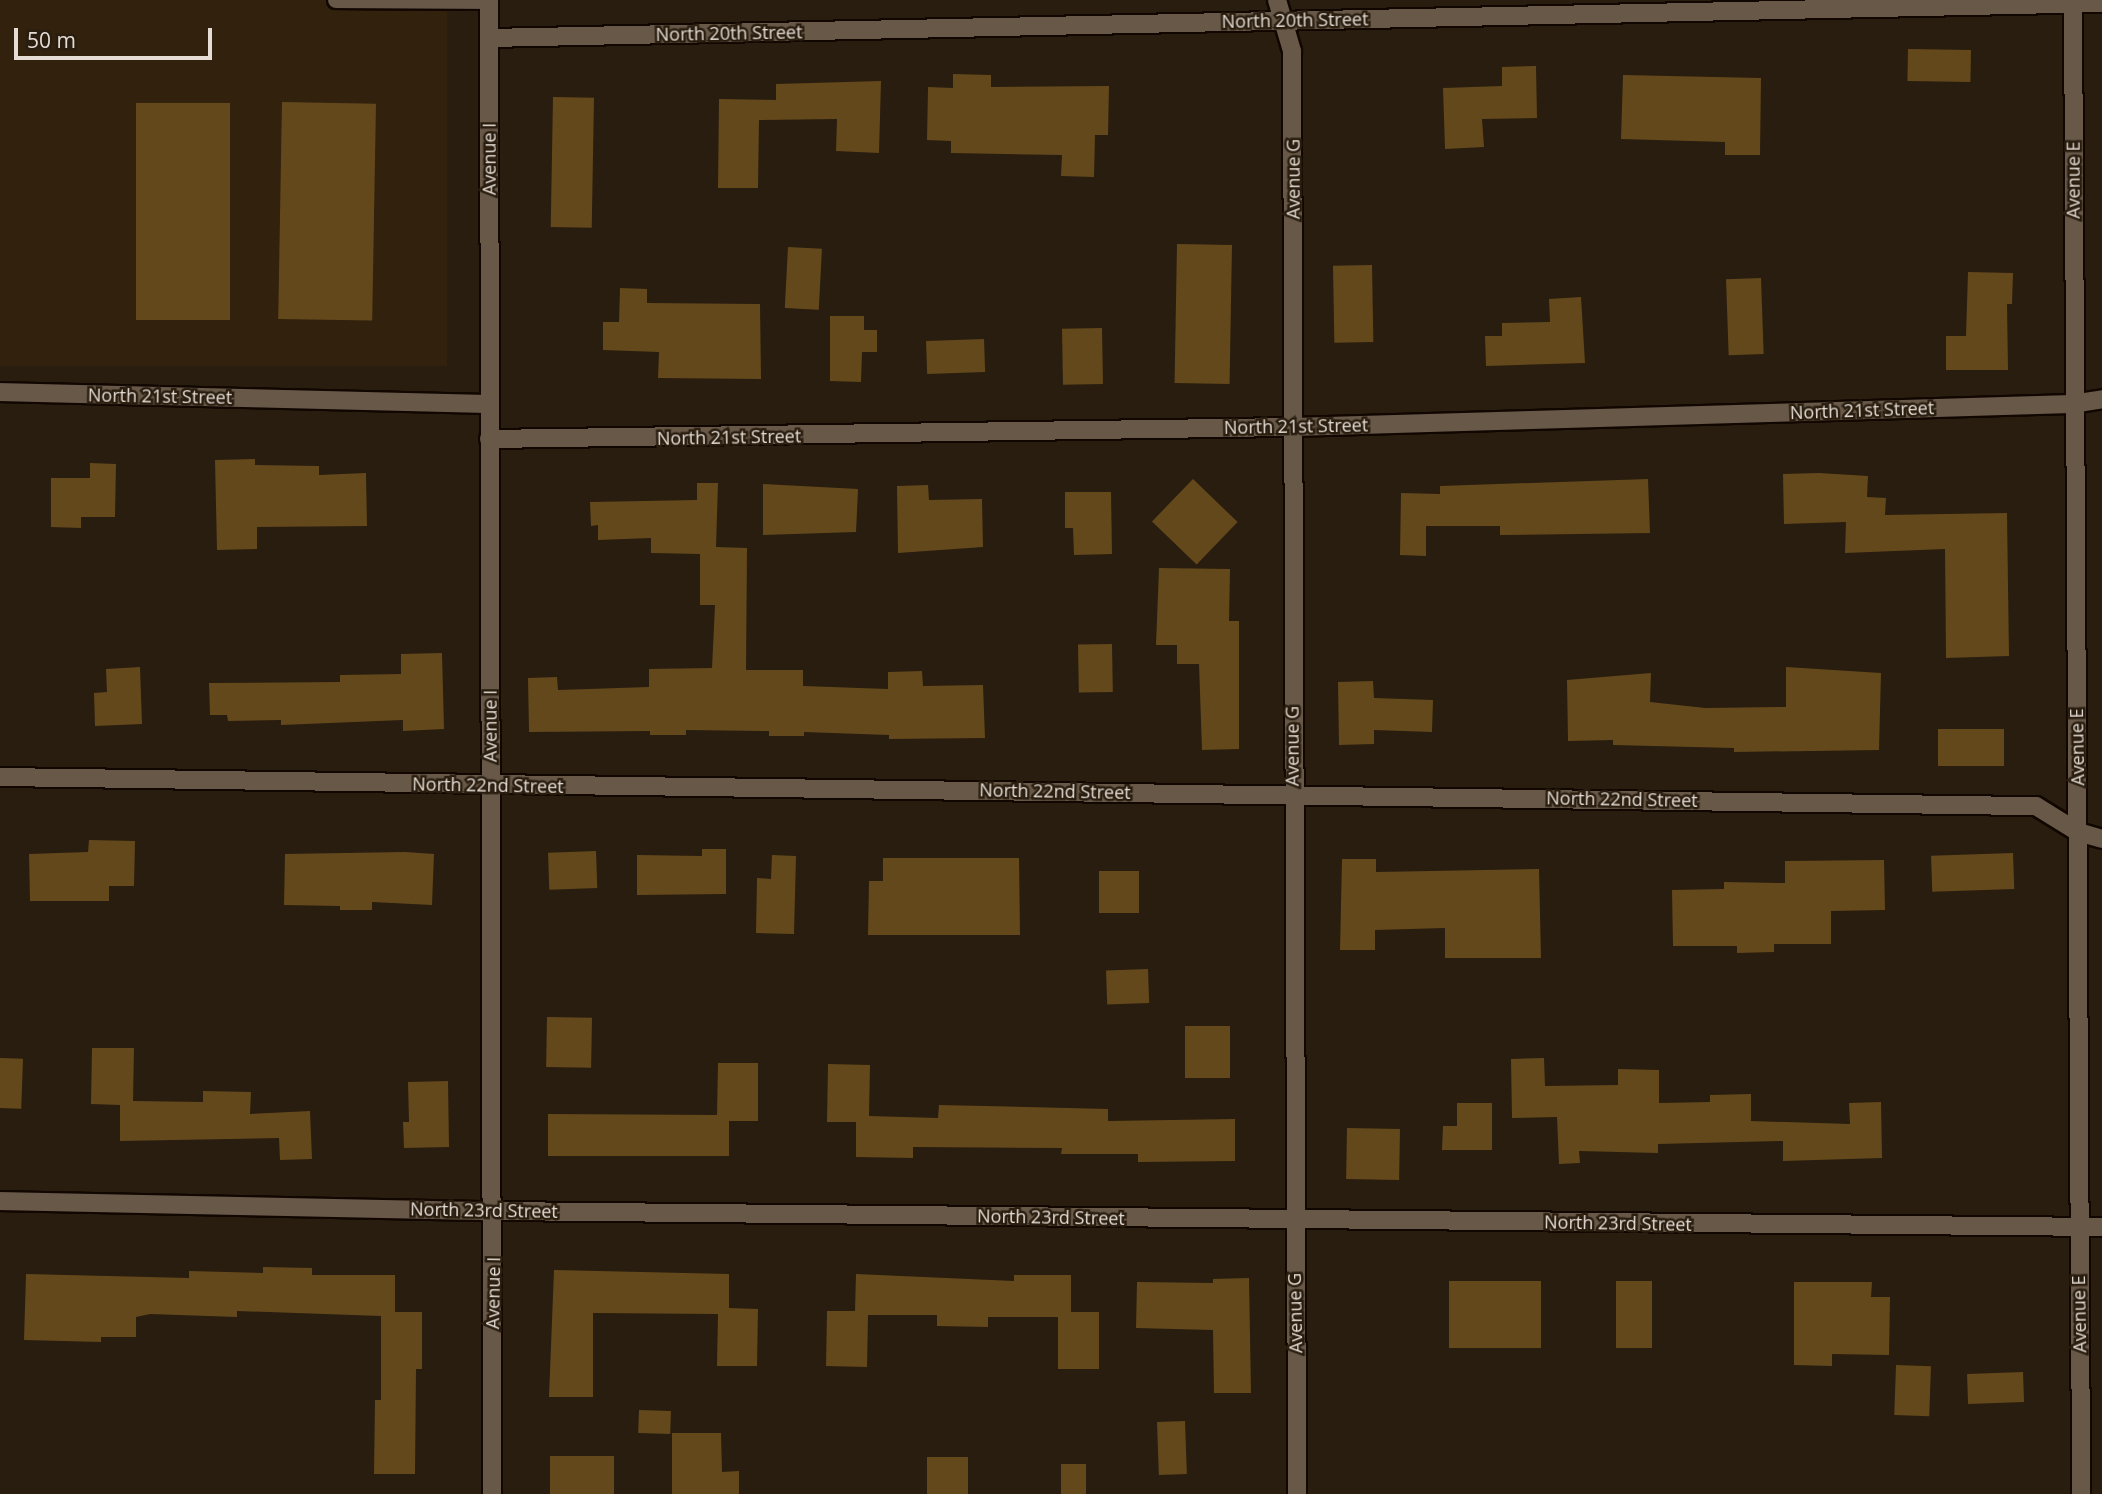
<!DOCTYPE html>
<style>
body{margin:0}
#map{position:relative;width:2102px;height:1494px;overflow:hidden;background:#291d0f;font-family:"Open Sans",sans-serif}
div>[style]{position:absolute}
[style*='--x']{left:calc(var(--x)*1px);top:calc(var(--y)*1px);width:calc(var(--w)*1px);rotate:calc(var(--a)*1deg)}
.built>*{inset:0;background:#31210d;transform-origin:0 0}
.building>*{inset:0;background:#63481b;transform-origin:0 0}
.roads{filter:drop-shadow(2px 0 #110700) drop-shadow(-2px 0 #110700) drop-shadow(0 2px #110700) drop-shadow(0 -2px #110700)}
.lane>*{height:16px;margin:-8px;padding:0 8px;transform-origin:8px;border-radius:8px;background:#675848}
.street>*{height:18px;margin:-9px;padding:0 9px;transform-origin:9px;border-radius:9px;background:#675848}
span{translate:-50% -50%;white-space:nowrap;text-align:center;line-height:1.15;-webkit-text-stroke:5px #291d0f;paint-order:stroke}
.street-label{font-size:18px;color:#e5dcd3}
.scale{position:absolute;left:14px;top:28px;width:198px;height:32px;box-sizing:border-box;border:4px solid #e5dcd3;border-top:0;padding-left:9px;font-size:21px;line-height:24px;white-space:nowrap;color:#e5dcd3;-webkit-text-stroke:5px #291d0f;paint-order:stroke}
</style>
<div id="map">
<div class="built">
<div style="left:0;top:0;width:447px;height:366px"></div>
</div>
<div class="building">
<div style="left:1908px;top:49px;width:63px;height:32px;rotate:1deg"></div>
<div style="clip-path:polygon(1536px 66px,1537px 118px,1482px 119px,1484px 147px,1445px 149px,1443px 88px,1502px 86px,1502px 67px)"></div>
<div style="clip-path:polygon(953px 74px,991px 75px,991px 87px,1109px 86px,1108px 135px,1095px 135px,1094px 177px,1061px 176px,1062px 155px,951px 153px,951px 141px,927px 140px,928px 87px,953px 88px)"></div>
<div style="clip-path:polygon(1623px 75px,1761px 78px,1760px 155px,1725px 155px,1725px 142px,1621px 139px)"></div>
<div style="clip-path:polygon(881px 81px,879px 153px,836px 151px,837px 119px,759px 120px,758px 188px,718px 188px,719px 99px,776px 100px,776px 84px)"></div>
<div style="left:553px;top:97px;width:41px;height:130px;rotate:1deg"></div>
<div style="left:282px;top:102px;width:94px;height:217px;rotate:1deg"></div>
<div style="left:136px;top:103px;width:94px;height:217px"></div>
<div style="left:1177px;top:244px;width:55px;height:139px;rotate:1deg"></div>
<div style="left:788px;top:247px;width:34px;height:61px;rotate:3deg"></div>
<div style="left:1372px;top:265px;width:77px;height:39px;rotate:89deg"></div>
<div style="clip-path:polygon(1968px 272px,2013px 273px,2012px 304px,2007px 304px,2008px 370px,1946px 370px,1946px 336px,1966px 336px)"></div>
<div style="left:1761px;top:278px;width:76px;height:35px;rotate:88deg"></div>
<div style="clip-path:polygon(620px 288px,647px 289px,647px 303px,760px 304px,761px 379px,658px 378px,659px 352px,603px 350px,603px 322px,619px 322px)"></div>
<div style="clip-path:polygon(1581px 297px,1585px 363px,1486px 366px,1485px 336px,1502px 336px,1502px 323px,1550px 322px,1549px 299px)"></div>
<div style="clip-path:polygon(830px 316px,864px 316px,864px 330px,877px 330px,877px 352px,862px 352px,861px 382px,830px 381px)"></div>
<div style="left:1102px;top:328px;width:56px;height:40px;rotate:89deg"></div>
<div style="left:984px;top:339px;width:33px;height:58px;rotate:88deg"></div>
<div style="clip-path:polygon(255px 459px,255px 465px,319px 466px,319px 475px,366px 473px,367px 526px,257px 527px,257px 549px,217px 550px,215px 460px)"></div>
<div style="clip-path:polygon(90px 463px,116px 464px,115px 517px,81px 517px,81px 528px,51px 527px,51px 478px,90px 478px)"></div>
<div style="clip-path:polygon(1819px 473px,1868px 476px,1867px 497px,1886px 498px,1885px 515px,2007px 513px,2009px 656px,1946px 658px,1945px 549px,1845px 553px,1846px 522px,1784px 524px,1783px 474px)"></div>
<div style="left:1193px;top:479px;width:62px;height:59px;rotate:44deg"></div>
<div style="clip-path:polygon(1648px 479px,1650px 533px,1500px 535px,1500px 526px,1426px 526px,1426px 556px,1400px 555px,1401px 493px,1440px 494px,1440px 486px)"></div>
<div style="clip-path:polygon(697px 483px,718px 483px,716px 547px,747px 548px,746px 670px,803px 670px,803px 686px,888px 689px,888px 672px,922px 671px,923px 686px,983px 685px,985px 738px,889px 739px,889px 735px,804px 732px,804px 736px,769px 736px,769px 731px,686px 730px,686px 735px,650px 735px,650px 731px,529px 732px,528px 678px,557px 677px,558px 690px,649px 687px,649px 669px,712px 668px,715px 605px,700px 605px,700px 554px,651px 553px,651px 538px,598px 540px,598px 525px,591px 526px,590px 502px,697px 500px)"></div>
<div style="clip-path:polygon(763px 484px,858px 489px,856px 532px,763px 535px)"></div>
<div style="clip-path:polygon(928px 485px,929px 500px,982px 499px,983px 547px,898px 553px,897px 486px)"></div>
<div style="clip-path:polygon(1065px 492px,1111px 492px,1112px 554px,1074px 555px,1073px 528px,1065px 528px)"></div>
<div style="clip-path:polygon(1159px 568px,1230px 569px,1229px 621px,1239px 621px,1239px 749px,1202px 750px,1199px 664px,1177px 664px,1177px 645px,1156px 645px)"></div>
<div style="left:1112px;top:644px;width:48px;height:34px;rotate:89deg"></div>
<div style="clip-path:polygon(442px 653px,444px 729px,403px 731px,403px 720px,281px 725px,281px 720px,228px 721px,227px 715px,210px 715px,209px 683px,340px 682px,340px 675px,401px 674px,401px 654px)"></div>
<div style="clip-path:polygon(140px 667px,142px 724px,95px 726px,94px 693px,107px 692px,106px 669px)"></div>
<div style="clip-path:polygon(1786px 667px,1881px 673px,1879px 750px,1734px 752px,1734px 748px,1613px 745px,1613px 740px,1568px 741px,1567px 680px,1651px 673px,1650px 702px,1705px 708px,1786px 707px)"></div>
<div style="clip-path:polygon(1373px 681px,1374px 698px,1433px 700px,1432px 732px,1374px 730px,1374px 744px,1339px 745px,1338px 682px)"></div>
<div style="left:2004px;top:729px;width:37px;height:66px;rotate:90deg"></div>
<div style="clip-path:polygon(89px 840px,135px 841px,134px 886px,109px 886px,109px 901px,30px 901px,29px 854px,88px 852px)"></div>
<div style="clip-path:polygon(702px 849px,726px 849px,726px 894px,637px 895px,637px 855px,702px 856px)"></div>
<div style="left:596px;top:851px;width:37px;height:48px;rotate:88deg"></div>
<div style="clip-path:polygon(405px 852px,434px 854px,432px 905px,372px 902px,372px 910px,340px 910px,340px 906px,284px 905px,285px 854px)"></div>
<div style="left:2013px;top:853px;width:36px;height:82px;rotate:88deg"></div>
<div style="clip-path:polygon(772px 855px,796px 856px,794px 934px,756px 933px,757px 878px,771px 879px)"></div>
<div style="clip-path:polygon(883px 858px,1019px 858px,1020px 935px,868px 935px,869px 881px,883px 881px)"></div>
<div style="clip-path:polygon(1342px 859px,1376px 859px,1376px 872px,1539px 869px,1541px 958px,1445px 958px,1445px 928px,1375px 930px,1375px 950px,1340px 950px)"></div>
<div style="clip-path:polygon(1884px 860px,1885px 910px,1831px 911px,1831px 944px,1774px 944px,1774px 952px,1737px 953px,1737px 946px,1673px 946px,1672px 890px,1724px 889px,1724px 882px,1785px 883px,1785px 861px)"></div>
<div style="left:1099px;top:871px;width:40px;height:42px"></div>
<div style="left:1148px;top:969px;width:34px;height:42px;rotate:88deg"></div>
<div style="left:547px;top:1017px;width:45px;height:50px;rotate:1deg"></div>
<div style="left:1185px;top:1026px;width:45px;height:52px"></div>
<div style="clip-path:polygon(92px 1048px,134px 1048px,133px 1101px,203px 1102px,203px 1091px,251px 1092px,250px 1114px,310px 1111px,312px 1159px,280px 1160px,279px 1138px,120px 1141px,120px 1105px,91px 1104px)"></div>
<div style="left:0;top:1058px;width:23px;height:50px;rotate:2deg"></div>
<div style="clip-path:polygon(1544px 1058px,1545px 1086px,1618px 1085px,1618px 1069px,1659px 1070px,1659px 1103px,1710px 1102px,1710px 1095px,1751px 1094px,1751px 1121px,1850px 1124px,1849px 1103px,1881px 1102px,1882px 1158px,1783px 1161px,1783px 1141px,1658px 1144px,1658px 1153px,1579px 1151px,1580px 1163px,1559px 1164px,1557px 1117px,1512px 1118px,1511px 1059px)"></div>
<div style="clip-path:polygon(718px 1063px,758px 1063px,758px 1121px,729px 1121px,729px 1156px,548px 1156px,548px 1114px,717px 1115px)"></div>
<div style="clip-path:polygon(828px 1064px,870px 1065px,869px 1116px,938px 1118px,939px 1105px,1108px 1109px,1108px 1121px,1235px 1119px,1235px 1161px,1138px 1162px,1138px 1154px,1061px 1154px,1062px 1148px,913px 1147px,913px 1158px,856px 1157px,856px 1122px,827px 1122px)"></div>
<div style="clip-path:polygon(448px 1081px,449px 1147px,404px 1148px,403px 1122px,409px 1122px,408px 1082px)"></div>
<div style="clip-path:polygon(1457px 1103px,1492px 1103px,1492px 1150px,1442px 1150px,1443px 1126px,1457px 1126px)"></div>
<div style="left:1347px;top:1128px;width:53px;height:51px;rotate:1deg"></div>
<div style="clip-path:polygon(263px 1267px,312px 1268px,312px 1275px,395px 1275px,395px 1312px,422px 1312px,422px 1369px,416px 1369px,415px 1474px,374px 1474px,375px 1400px,381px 1400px,381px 1316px,237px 1311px,237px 1317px,150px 1314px,136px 1317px,136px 1337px,101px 1337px,101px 1342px,24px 1340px,26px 1274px,189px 1278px,189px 1271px,263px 1273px)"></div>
<div style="clip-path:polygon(554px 1270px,729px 1274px,729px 1308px,758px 1309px,757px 1366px,717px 1366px,718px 1314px,593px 1313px,593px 1397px,549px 1397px)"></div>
<div style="clip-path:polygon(856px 1274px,1014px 1281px,1014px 1275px,1071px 1275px,1071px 1312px,1099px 1312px,1099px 1369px,1058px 1369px,1058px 1317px,988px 1317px,988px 1327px,937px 1326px,937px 1315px,868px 1315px,867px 1367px,826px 1366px,827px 1311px,855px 1311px)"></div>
<div style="clip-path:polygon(1249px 1278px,1251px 1393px,1214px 1393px,1213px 1330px,1136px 1328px,1137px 1282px,1213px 1283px,1213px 1279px)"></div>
<div style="left:1449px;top:1281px;width:92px;height:67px"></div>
<div style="left:1616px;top:1281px;width:36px;height:67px"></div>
<div style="clip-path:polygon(1794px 1282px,1872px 1282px,1871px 1297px,1890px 1297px,1889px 1355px,1832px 1354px,1832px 1366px,1794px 1365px)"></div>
<div style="left:1896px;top:1365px;width:35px;height:50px;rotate:2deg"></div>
<div style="left:2023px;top:1372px;width:30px;height:56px;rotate:88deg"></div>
<div style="left:639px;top:1410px;width:32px;height:23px;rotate:2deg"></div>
<div style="left:1185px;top:1421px;width:53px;height:28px;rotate:88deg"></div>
<div style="clip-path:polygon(672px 1433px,721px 1433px,722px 1472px,739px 1471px,739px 1494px,672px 1494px)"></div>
<div style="left:550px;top:1456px;width:64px;height:38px"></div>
<div style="left:927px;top:1457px;width:41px;height:37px"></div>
<div style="left:1086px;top:1464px;width:30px;height:25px;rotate:90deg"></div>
</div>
<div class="roads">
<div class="lane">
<div style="--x:336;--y:0;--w:153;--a:0.4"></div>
</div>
<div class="street">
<div style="--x:489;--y:0;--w:1494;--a:89.88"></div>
<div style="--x:1277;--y:0;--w:53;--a:73.6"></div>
<div style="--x:1292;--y:51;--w:1443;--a:89.8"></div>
<div style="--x:2073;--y:0;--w:1494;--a:89.69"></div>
<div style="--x:489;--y:38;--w:1613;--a:-1.24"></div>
<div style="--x:0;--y:392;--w:489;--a:1.4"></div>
<div style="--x:489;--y:439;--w:804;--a:-0.86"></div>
<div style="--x:1293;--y:427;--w:779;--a:-1.69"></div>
<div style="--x:2072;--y:404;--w:30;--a:-9"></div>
<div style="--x:0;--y:777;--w:2036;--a:0.82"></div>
<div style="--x:2036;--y:806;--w:49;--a:31.8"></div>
<div style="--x:2078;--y:832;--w:25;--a:16"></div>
<div style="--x:0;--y:1201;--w:494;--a:1.2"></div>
<div style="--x:494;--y:1211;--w:1608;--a:0.57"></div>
</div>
</div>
<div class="street-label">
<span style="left:1295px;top:20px;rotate:-1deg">North 20th Street</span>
<span style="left:729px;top:33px;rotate:-1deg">North 20th Street</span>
<span style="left:489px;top:159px;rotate:-90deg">Avenue I</span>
<span style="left:1293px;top:179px;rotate:-90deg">Avenue G</span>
<span style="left:2073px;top:180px;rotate:-90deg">Avenue E</span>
<span style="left:160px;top:396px;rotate:1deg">North 21st Street</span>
<span style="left:1862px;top:410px;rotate:-2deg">North 21st Street</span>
<span style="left:1296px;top:426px;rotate:-1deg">North 21st Street</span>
<span style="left:729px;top:437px;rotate:-1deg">North 21st Street</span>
<span style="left:490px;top:726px;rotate:-90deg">Avenue I</span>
<span style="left:1292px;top:746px;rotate:-90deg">Avenue G</span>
<span style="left:2077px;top:747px;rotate:-91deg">Avenue E</span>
<span style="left:488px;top:785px;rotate:1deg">North 22nd Street</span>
<span style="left:1055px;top:791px;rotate:1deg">North 22nd Street</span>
<span style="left:1622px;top:799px;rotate:1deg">North 22nd Street</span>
<span style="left:484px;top:1210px;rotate:1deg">North 23rd Street</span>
<span style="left:1051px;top:1217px;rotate:1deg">North 23rd Street</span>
<span style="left:1618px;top:1223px;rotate:1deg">North 23rd Street</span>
<span style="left:493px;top:1293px;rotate:-89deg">Avenue I</span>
<span style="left:1295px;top:1313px;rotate:-91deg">Avenue G</span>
<span style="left:2079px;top:1314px;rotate:-91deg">Avenue E</span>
</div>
<div class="scale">50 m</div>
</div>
